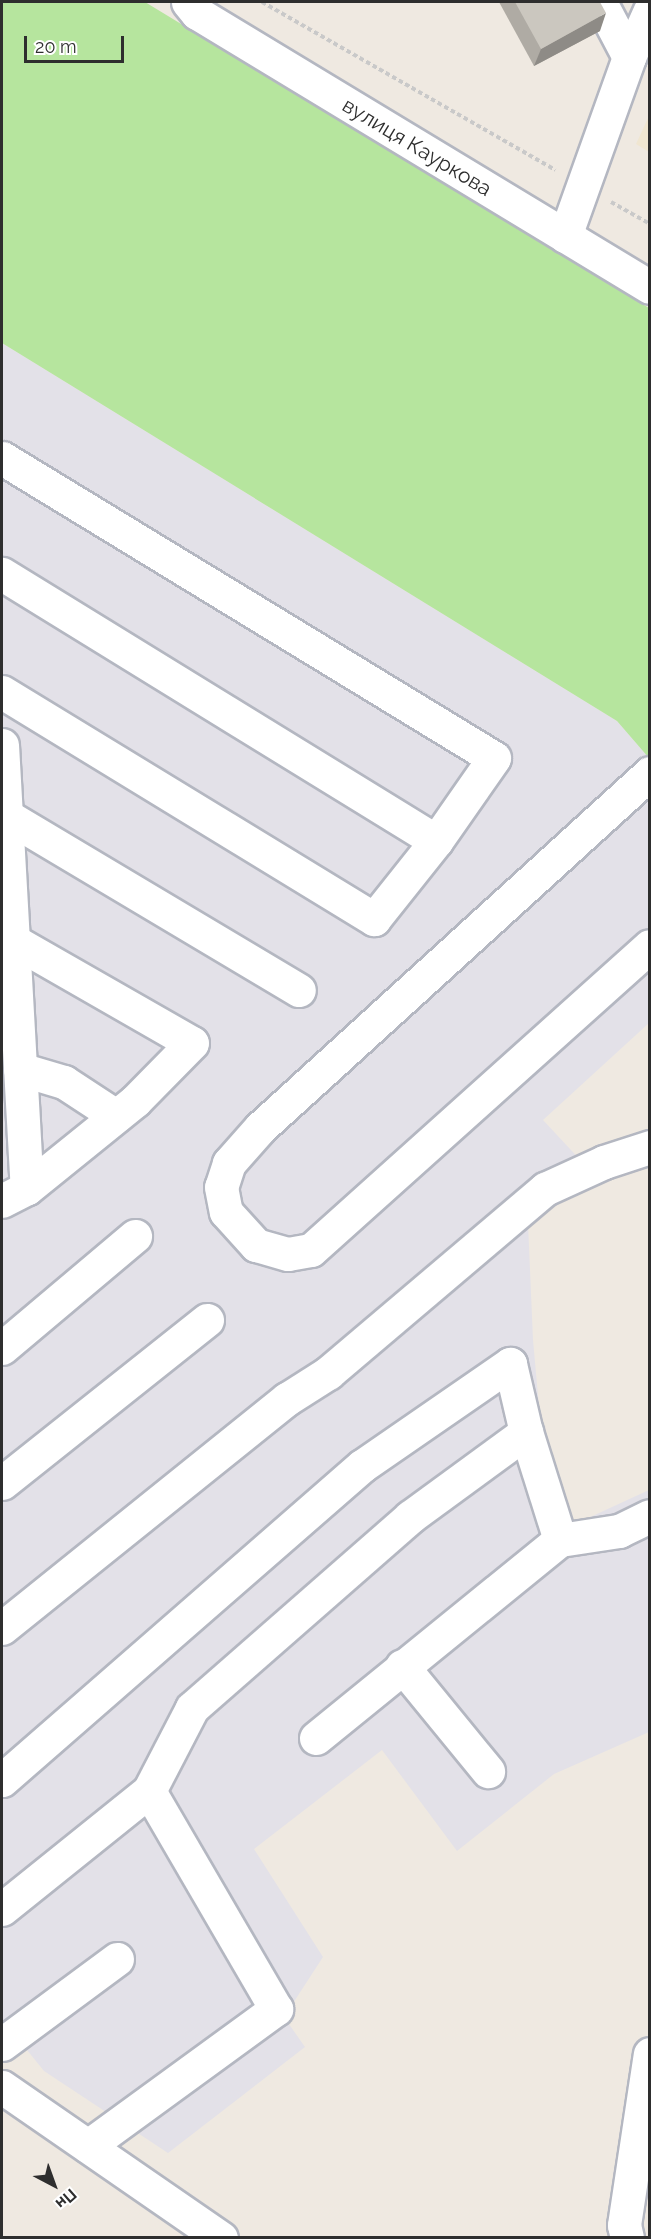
<!DOCTYPE html>
<meta charset="utf-8">
<style>
body{margin:0}
#map{position:relative;width:651px;height:2239px;overflow:hidden;background:#efe9e1;font-family:Raleway,sans-serif}
div>[style]{position:absolute}
[style*='--x']{left:calc(var(--x)*1px);top:calc(var(--y)*1px);width:calc(var(--w)*1px);rotate:calc(var(--a)*1deg)}
.industrial>*{inset:0;background:#e3e1e8}
.education>*{inset:0;background:#f0e6d1}
.green>*{inset:0;background:#b6e59e}
.path>*{height:4px;margin-top:-2px;transform-origin:0;background:repeating-linear-gradient(90deg,#c9c9c9 0 4.5px,transparent 0 7.5px)}
.roads{filter:drop-shadow(2px 0 #b4b7c1) drop-shadow(-2px 0 #b4b7c1) drop-shadow(0 2px #b4b7c1) drop-shadow(0 -2px #b4b7c1)}
.minor>*{height:33px;margin:-16.5px;padding:0 16.5px;transform-origin:16.5px;border-radius:16.5px;background:#fff}
.wall>*{inset:0;background:#afaba4}
.shaded-wall>*{inset:0;background:#8e8b86}
.building>*{inset:0;background:#cbc7bf}
span{translate:-50% -50%;white-space:nowrap;text-align:center;line-height:1.15;-webkit-text-stroke:4.5px #fff;paint-order:stroke}
.street-label{font-size:21px;color:#2e2e2e}
.frame{position:absolute;inset:0;border:3px solid #2e2e2e;pointer-events:none}
.north{position:absolute;left:24px;top:2155px;width:60px;height:60px;-webkit-text-stroke:4px #fff;paint-order:stroke;rotate:139deg;font-size:16px;font-weight:700;line-height:24px;text-align:center;color:#2e2e2e}
.north::after{content:'';display:block;margin:auto;width:21px;height:27px;background:#2e2e2e;clip-path:polygon(50% 0,100% 100%,50% 72%,0 100%)}
.scale{position:absolute;left:24px;top:36px;width:100px;height:27px;box-sizing:border-box;border:3px solid #2e2e2e;border-top:0;padding-left:8px;font-size:18px;line-height:21px;white-space:nowrap;color:#2e2e2e;-webkit-text-stroke:4px #fff;paint-order:stroke}
</style>
<div id="map">
<div class="industrial">
<div style="clip-path:polygon(2px 343px,617px 721px,649px 758px,649px 1023px,543px 1120px,598px 1179px,528px 1223px,533px 1340px,542px 1440px,573px 1525px,649px 1490px,649px 1732px,554px 1774px,457px 1851px,382px 1750px,254px 1849px,323px 1957px,284px 2017px,305px 2047px,168px 2153px,44px 2071px,2px 2019px)"></div>
</div>
<div class="education">
<div style="clip-path:polygon(649px 116px,649px 152px,636px 144px)"></div>
</div>
<div class="green">
<div style="clip-path:polygon(2px 2px,145px 2px,649px 308px,649px 758px,617px 721px,2px 343px)"></div>
</div>
<div class="path">
<div style="--x:262;--y:2;--w:338;--a:29.8"></div>
<div style="--x:611;--y:202;--w:45;--a:29.4"></div>
</div>
<div class="roads">
<div class="minor">
<div style="--x:188;--y:2;--w:14;--a:51"></div>
<div style="--x:197;--y:13;--w:529;--a:31.17"></div>
<div style="--x:629;--y:57;--w:51;--a:-65.9"></div>
<div style="--x:565;--y:236;--w:190;--a:-70.3"></div>
<div style="--x:629;--y:57;--w:62;--a:-117.8"></div>
<div style="--x:2;--y:458;--w:576;--a:31.37"></div>
<div style="--x:494;--y:758;--w:101;--a:124.9"></div>
<div style="--x:436;--y:841;--w:510;--a:-148.4"></div>
<div style="--x:2;--y:692;--w:436;--a:31.4"></div>
<div style="--x:374;--y:919;--w:100;--a:-51.5"></div>
<div style="--x:2;--y:745;--w:444;--a:86.8"></div>
<div style="--x:27;--y:1188;--w:28;--a:153"></div>
<div style="--x:650;--y:773;--w:527;--a:137.69"></div>
<div style="--x:260;--y:1128;--w:47;--a:131.5"></div>
<div style="--x:229;--y:1163;--w:25;--a:108"></div>
<div style="--x:221;--y:1187;--w:25;--a:79"></div>
<div style="--x:226;--y:1212;--w:45;--a:47.7"></div>
<div style="--x:256;--y:1245;--w:33;--a:16"></div>
<div style="--x:288;--y:1254;--w:23;--a:-10"></div>
<div style="--x:311;--y:1250;--w:455;--a:-41.9"></div>
<div style="--x:5;--y:815;--w:342;--a:30.8"></div>
<div style="--x:12;--y:940;--w:207;--a:29.8"></div>
<div style="--x:192;--y:1043;--w:81;--a:134.5"></div>
<div style="--x:135;--y:1101;--w:139;--a:141.1"></div>
<div style="--x:20;--y:1069;--w:46;--a:16.5"></div>
<div style="--x:64;--y:1082;--w:62;--a:33.2"></div>
<div style="--x:2;--y:1348;--w:174;--a:-40.1"></div>
<div style="--x:2;--y:1483;--w:262;--a:-38.5"></div>
<div style="--x:2;--y:1628;--w:366;--a:-38.8"></div>
<div style="--x:287;--y:1399;--w:49;--a:-32.4"></div>
<div style="--x:328;--y:1373;--w:285;--a:-40.3"></div>
<div style="--x:545;--y:1189;--w:65;--a:-24.6"></div>
<div style="--x:604;--y:1162;--w:48;--a:-18.1"></div>
<div style="--x:402;--y:1666;--w:136;--a:50.7"></div>
<div style="--x:316;--y:1738;--w:314;--a:-39.1"></div>
<div style="--x:560;--y:1540;--w:60;--a:-8.7"></div>
<div style="--x:619;--y:1531;--w:34;--a:-26"></div>
<div style="--x:2;--y:1780;--w:478;--a:-41.1"></div>
<div style="--x:362;--y:1466;--w:180;--a:-34.6"></div>
<div style="--x:510;--y:1364;--w:70;--a:76.8"></div>
<div style="--x:526;--y:1432;--w:113;--a:72.5"></div>
<div style="--x:2;--y:1909;--w:189;--a:-38.8"></div>
<div style="--x:149;--y:1791;--w:93;--a:-62.6"></div>
<div style="--x:192;--y:1708;--w:290;--a:-41.2"></div>
<div style="--x:410;--y:1517;--w:144;--a:-36.2"></div>
<div style="--x:2;--y:2044;--w:143;--a:-36.5"></div>
<div style="--x:2;--y:2087;--w:266;--a:34.6"></div>
<div style="--x:88;--y:2146;--w:233;--a:-36.1"></div>
<div style="--x:276;--y:2009;--w:252;--a:-120.2"></div>
<div style="--x:627;--y:2238;--w:13;--a:-103"></div>
<div style="--x:624;--y:2225;--w:173;--a:-81.4"></div>
</div>
</div>
<div class="wall">
<div style="clip-path:polygon(499px 2px,600px 2px,600px 31px,534px 66px)"></div>
</div>
<div class="shaded-wall">
<div style="clip-path:polygon(606px 13px,600px 31px,534px 66px,541px 49px)"></div>
</div>
<div class="building">
<div style="clip-path:polygon(515px 2px,600px 2px,606px 13px,541px 49px)"></div>
</div>
<div class="street-label">
<span style="left:417px;top:147px;rotate:31deg">вулиця Кауркова</span>
</div>
<div class="frame"></div>
<div class="north">Пн</div>
<div class="scale">20 m</div>
</div>
